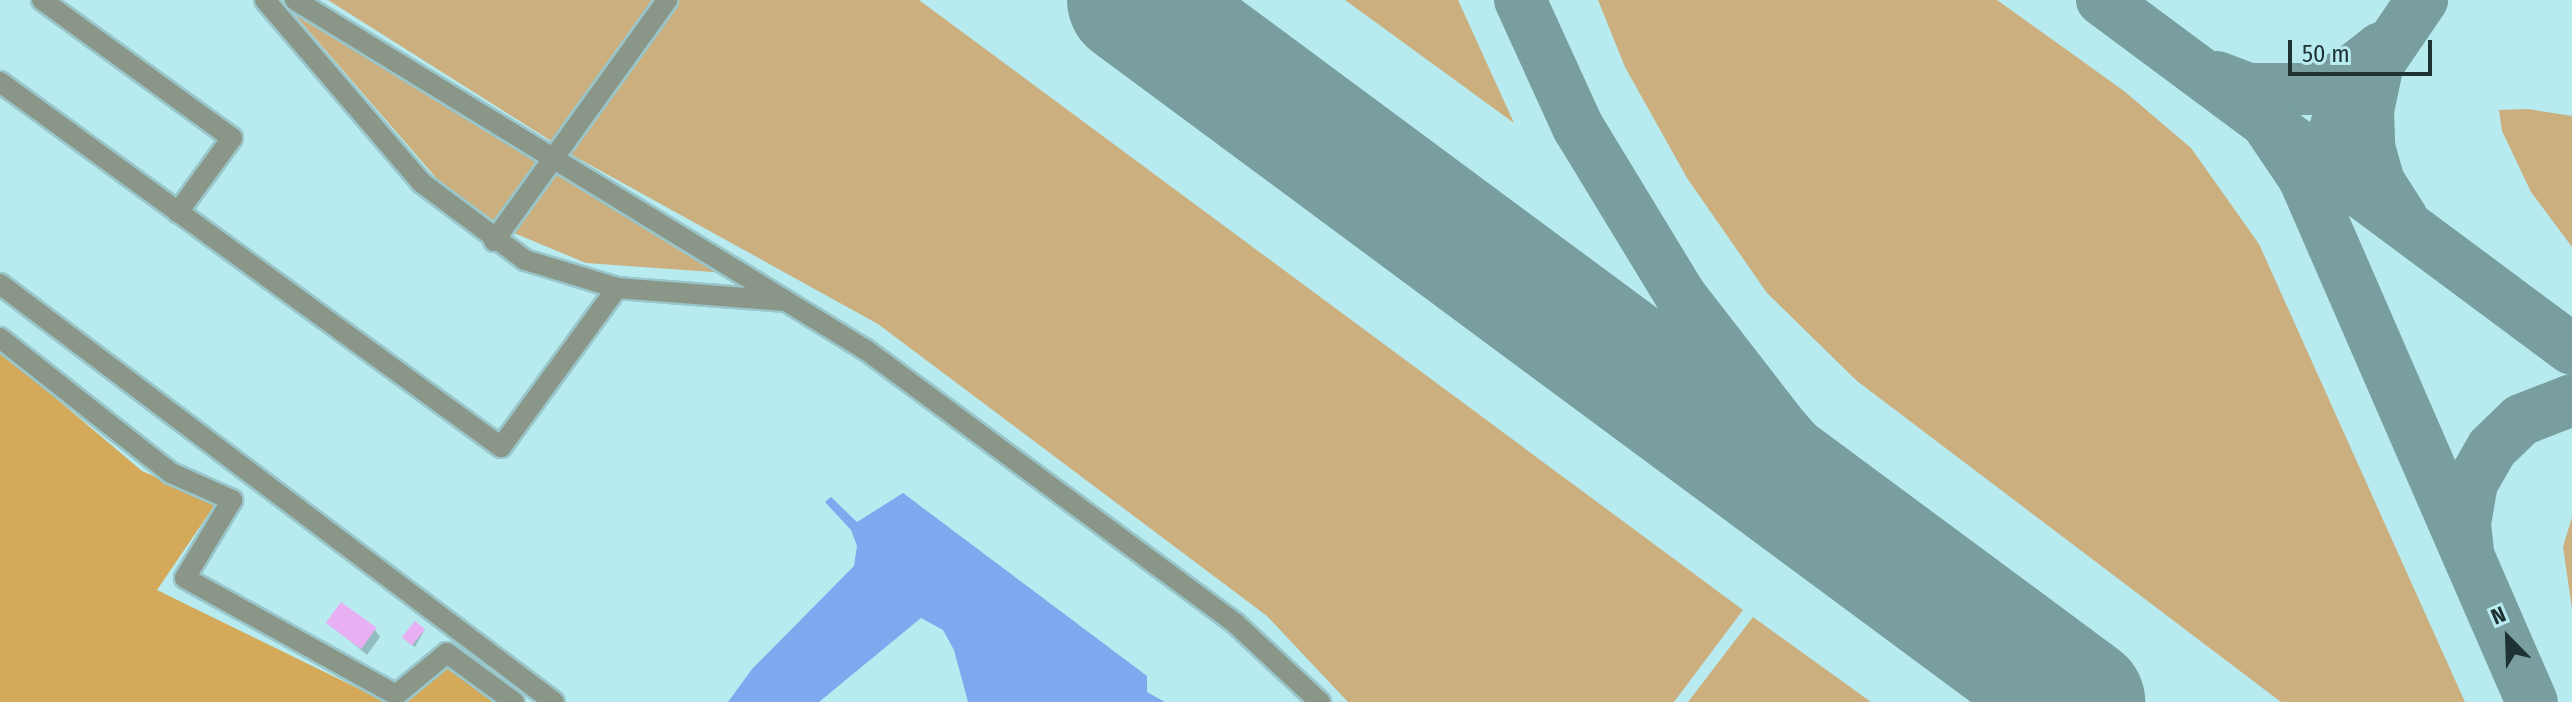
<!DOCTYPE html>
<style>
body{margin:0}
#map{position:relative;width:2572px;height:702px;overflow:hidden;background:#b8ebef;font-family:"Fira Sans Condensed",sans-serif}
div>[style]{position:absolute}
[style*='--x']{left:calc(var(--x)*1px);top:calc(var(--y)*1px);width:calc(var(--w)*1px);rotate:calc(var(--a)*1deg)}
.green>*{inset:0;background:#cbaf7e}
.forest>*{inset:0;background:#d4a959}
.water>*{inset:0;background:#80a8ee}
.shadow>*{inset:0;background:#0003}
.taxiway>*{height:52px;margin:-26px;padding:0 26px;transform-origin:26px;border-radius:26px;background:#789ea0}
.runway>*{height:130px;margin:-65px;padding:0 65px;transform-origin:65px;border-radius:65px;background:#789ea0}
.building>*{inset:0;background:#e8aff3;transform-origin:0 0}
.roads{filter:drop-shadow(2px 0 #99c6ca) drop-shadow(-2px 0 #99c6ca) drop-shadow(0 2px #99c6ca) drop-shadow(0 -2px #99c6ca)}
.minor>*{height:20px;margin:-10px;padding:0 10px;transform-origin:10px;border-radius:10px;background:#8a9688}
span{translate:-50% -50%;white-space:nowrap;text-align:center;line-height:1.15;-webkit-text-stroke:7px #b8ebef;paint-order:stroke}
.north{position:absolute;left:2468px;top:598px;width:80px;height:80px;-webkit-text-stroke:6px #b8ebef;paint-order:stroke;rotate:337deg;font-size:22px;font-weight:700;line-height:32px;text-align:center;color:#1e3234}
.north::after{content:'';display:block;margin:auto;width:28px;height:36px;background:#1e3234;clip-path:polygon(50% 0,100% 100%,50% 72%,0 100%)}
.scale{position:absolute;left:2288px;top:40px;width:144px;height:36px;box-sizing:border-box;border:4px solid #1e3234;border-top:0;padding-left:10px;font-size:24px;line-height:28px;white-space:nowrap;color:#1e3234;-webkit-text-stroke:6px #b8ebef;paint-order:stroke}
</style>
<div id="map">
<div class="green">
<div style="clip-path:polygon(328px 0,661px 0,556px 144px)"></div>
<div style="clip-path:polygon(673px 0,919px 0,1743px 610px,1674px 702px,1348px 702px,1267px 616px,878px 324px,563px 150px)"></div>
<div style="clip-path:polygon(1345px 0,1458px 0,1514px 123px)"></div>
<div style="clip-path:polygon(1598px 0,1997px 0,2124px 91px,2191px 148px,2259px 244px,2465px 702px,2281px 702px,1857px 381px,1767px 293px,1687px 178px,1625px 67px)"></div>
<div style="clip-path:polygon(295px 15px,726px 273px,586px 263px,507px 230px,438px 180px)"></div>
<div style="clip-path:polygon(2528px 109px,2572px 116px,2572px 247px,2531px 192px,2502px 131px,2499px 110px)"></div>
<div style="clip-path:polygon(2572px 517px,2572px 609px,2563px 547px)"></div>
<div style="clip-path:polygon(1753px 617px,1871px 702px,1688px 702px)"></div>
</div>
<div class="forest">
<div style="clip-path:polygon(0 351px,142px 471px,216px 503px,157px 590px,386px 702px,0 702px)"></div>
<div style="clip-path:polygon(452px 668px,497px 702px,404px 702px,442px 670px)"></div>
</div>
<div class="water">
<div style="clip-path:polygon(903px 493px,1147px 676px,1147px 692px,1165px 702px,968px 702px,954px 650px,943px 630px,921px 618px,819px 702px,728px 702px,752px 669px,854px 566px,857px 546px,851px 530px,825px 502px,831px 497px,857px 522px)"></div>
</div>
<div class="shadow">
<div style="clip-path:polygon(329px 623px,375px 630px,380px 637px,367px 655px)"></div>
<div style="clip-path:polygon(424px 631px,415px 647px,406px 641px)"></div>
</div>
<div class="taxiway">
<div style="--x:1520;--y:0;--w:140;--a:65.5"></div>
<div style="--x:1578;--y:127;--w:197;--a:58.7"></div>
<div style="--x:1680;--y:295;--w:170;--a:52.2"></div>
<div style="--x:1784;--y:429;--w:203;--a:48.6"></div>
<div style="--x:2102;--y:0;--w:585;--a:36.6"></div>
<div style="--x:2376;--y:73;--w:38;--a:102"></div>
<div style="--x:2368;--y:110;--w:37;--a:88"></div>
<div style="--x:2369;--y:147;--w:36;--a:74"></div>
<div style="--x:2379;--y:182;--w:43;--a:57.4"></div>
<div style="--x:2217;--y:77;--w:33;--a:21"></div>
<div style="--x:2248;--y:89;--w:62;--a:0"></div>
<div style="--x:2310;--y:89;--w:41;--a:-21.5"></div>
<div style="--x:2348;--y:74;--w:42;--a:-38.2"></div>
<div style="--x:2265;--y:120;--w:70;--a:56.1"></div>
<div style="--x:2304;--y:178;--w:571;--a:66.49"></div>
<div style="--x:2326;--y:196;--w:31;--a:-92"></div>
<div style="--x:2325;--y:165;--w:41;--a:-74.2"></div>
<div style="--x:2336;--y:126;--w:153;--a:-55.7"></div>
<div style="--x:2468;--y:552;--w:29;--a:-96"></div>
<div style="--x:2465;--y:523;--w:41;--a:-80.1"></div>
<div style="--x:2472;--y:483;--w:40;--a:-60.3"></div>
<div style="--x:2492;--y:448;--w:40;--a:-44"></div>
<div style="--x:2521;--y:420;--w:55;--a:-21.4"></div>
</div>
<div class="runway">
<div style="--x:1132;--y:0;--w:1180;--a:36.52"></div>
</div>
<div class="building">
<div style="left:341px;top:602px;width:44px;height:26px;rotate:36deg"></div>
<div style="left:415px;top:621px;width:13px;height:21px;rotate:39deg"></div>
</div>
<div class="roads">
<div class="minor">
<div style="--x:42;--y:0;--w:235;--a:36"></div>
<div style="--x:232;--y:138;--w:92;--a:126.1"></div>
<div style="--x:265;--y:0;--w:241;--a:49.4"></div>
<div style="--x:422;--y:183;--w:129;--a:36.8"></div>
<div style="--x:525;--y:260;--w:96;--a:16.9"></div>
<div style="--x:617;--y:288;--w:169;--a:4.4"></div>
<div style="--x:295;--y:0;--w:670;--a:31.51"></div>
<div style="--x:866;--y:350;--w:460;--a:36.5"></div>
<div style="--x:1236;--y:624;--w:115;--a:42.9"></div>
<div style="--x:0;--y:82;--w:620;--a:36.07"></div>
<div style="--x:501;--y:447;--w:197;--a:-53.9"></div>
<div style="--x:494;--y:241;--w:297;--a:-54.3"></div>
<div style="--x:0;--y:284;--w:694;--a:37.04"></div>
<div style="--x:0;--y:338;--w:218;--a:38.3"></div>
<div style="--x:171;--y:473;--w:67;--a:23.9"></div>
<div style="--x:232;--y:500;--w:91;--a:121.1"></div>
<div style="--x:185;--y:578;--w:241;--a:29"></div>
<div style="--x:396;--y:695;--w:66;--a:-39.5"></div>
<div style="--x:447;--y:653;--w:83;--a:36.2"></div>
</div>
</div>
<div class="north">N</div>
<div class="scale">50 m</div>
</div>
